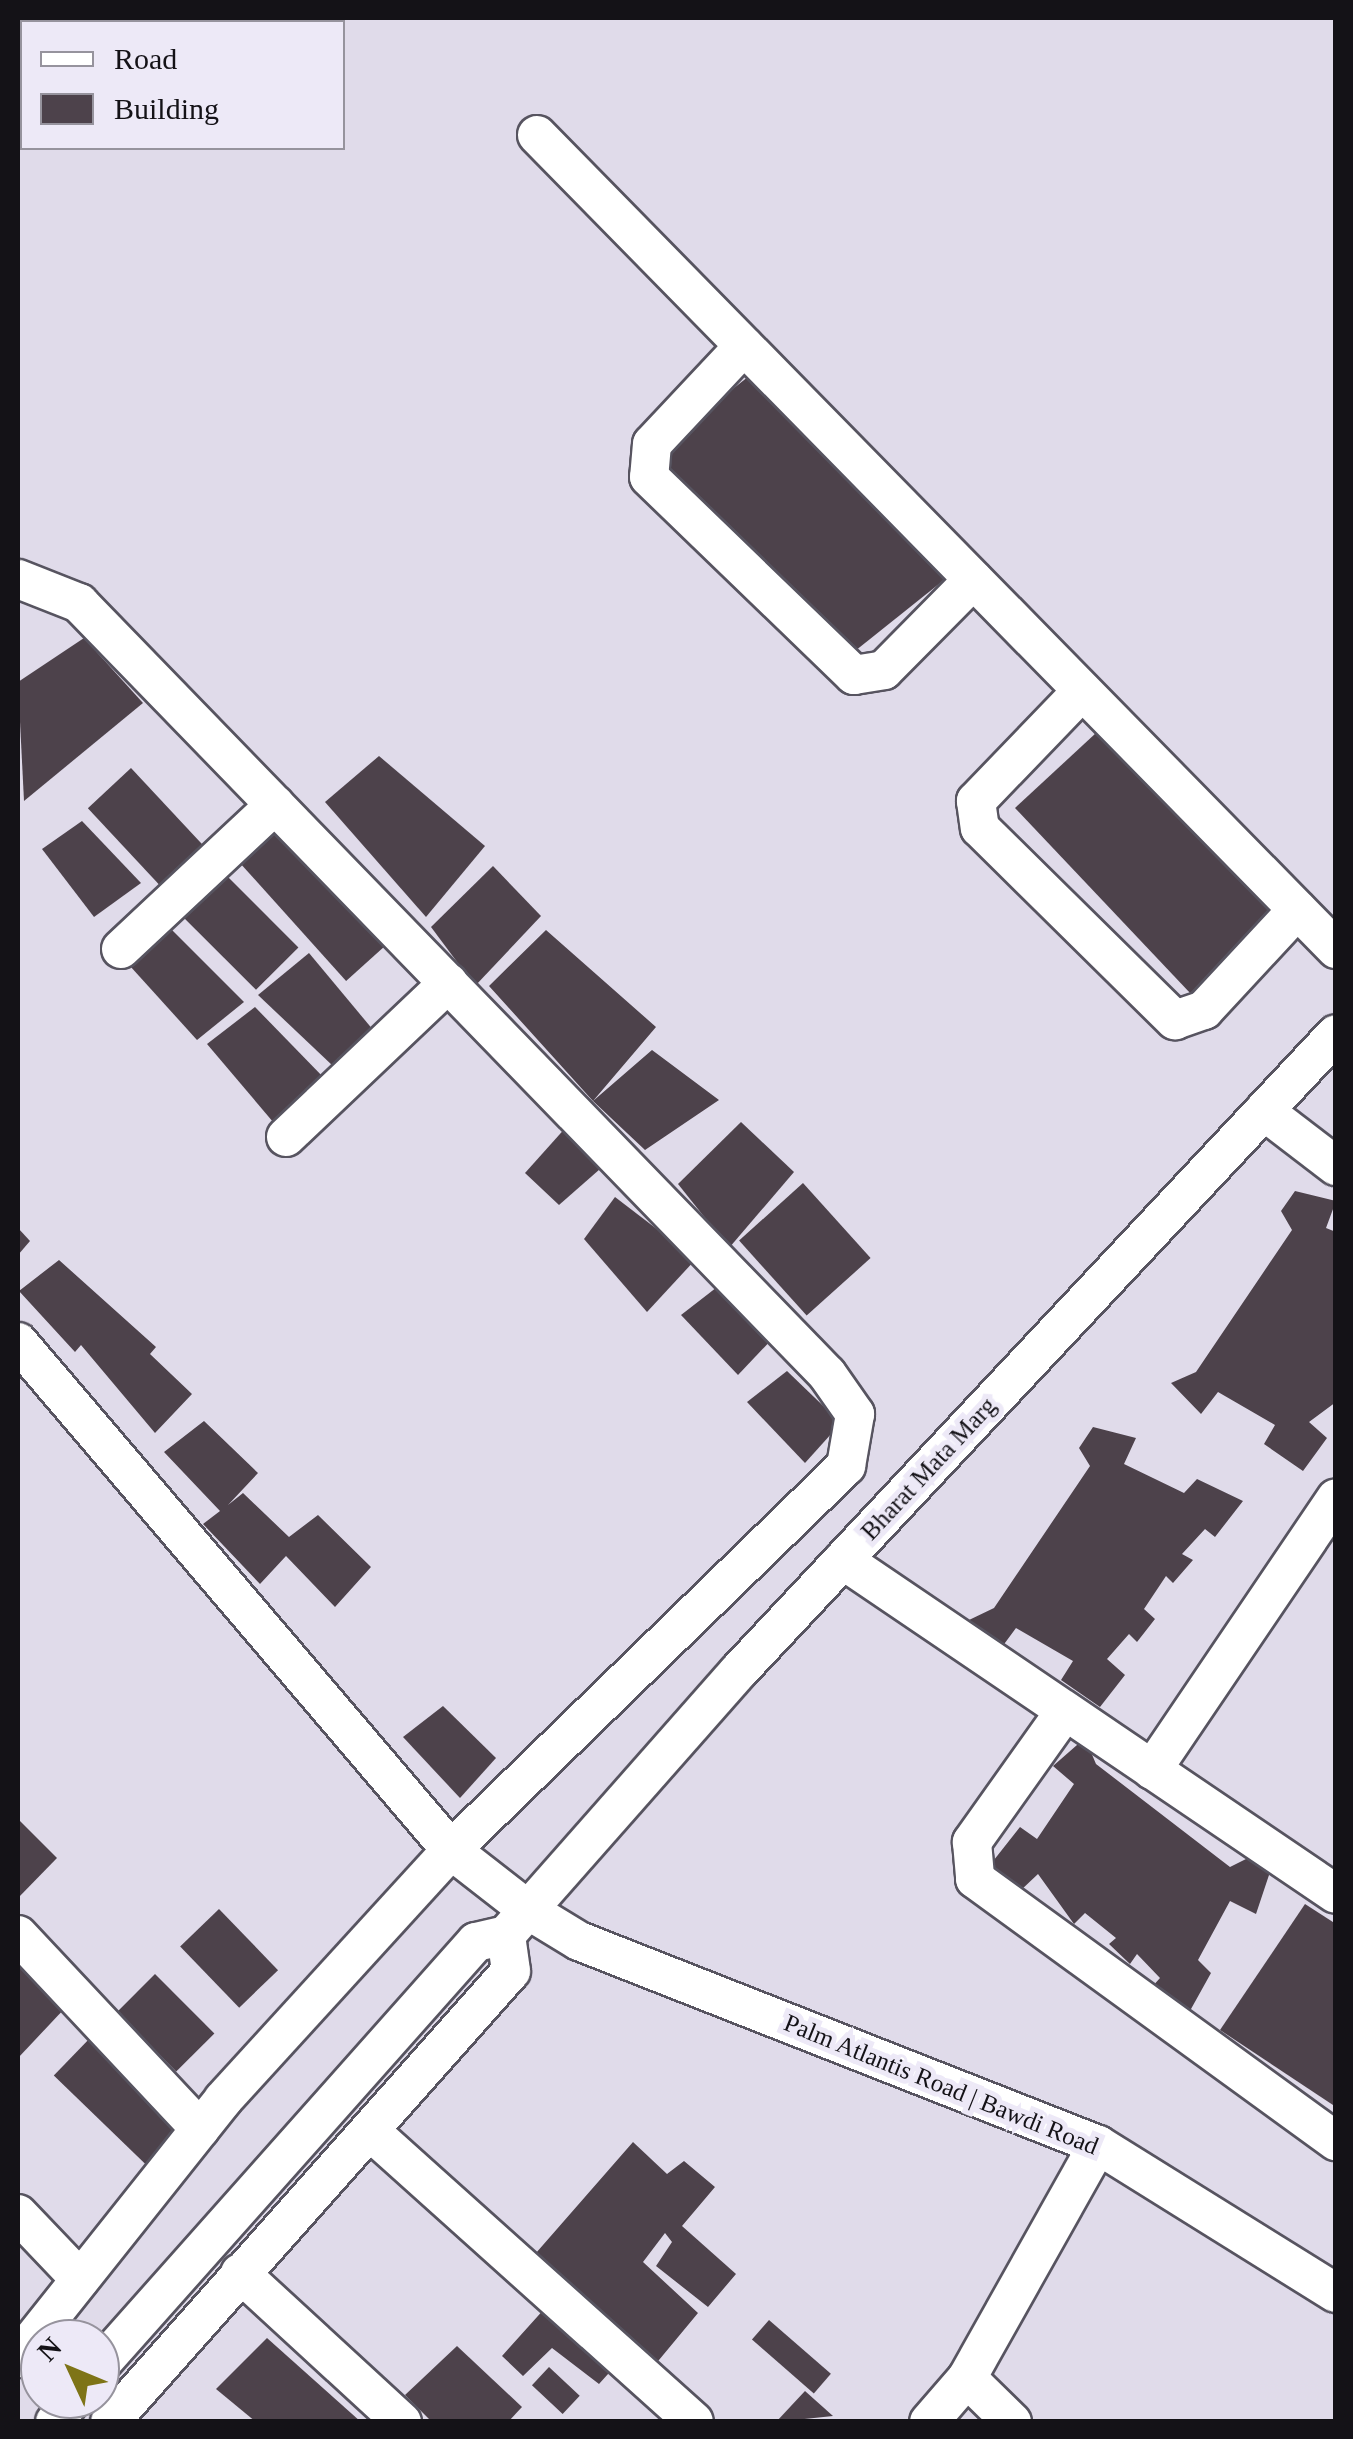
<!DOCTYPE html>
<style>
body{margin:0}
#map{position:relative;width:1353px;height:2439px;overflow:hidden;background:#e0dbea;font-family:Georgia,serif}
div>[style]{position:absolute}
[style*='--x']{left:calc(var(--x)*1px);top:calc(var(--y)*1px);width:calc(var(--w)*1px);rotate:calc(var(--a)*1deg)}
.building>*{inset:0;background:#4d424b;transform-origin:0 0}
.roads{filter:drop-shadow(2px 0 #575460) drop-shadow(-2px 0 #575460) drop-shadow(0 2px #575460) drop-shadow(0 -2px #575460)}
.minor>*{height:38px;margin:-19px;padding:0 19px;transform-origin:19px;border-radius:19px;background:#fff}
span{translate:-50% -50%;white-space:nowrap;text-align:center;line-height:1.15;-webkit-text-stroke:10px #ede9f7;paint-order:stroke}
.street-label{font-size:25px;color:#141217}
.frame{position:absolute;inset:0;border:20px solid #141217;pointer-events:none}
.legend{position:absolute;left:20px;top:20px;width:325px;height:130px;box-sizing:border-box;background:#ede9f7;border:2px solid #96939d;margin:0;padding:12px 18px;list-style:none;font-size:30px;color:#141217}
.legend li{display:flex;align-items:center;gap:20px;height:50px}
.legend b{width:50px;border:2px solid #96939d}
.north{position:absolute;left:20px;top:2319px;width:100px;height:100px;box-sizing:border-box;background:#ede9f7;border:2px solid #96939d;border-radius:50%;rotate:314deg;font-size:28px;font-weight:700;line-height:40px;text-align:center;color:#141217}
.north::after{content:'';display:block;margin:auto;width:35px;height:45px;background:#7e7417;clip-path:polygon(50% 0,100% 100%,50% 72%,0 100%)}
</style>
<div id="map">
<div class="building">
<div style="clip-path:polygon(763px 365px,974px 556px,850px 655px,648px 456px)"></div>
<div style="clip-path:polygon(84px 638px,143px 703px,24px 801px,18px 682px)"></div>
<div style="clip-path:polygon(1110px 720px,1294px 886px,1191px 994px,1015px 808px)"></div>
<div style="clip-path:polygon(379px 756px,485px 846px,426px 917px,325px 802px)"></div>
<div style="left:131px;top:768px;width:105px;height:59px;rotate:47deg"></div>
<div style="clip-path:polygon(82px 821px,141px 883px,94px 917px,42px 849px)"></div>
<div style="left:282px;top:826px;width:158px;height:56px;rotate:48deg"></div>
<div style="clip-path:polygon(493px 866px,541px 916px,475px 986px,431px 927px)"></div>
<div style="left:227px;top:876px;width:101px;height:60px;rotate:45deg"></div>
<div style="clip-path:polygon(167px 925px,244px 1002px,197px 1040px,130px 966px)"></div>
<div style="clip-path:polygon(546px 930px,656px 1027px,593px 1101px,652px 1050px,719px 1100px,645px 1150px,593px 1101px,489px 986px)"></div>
<div style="clip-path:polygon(309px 953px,374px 1031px,333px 1066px,258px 995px)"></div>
<div style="clip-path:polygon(255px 1007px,327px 1081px,279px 1129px,207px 1044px)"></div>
<div style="clip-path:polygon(741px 1122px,794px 1172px,729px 1248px,678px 1184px)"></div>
<div style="clip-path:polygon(568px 1125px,608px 1162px,559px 1205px,525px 1173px)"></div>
<div style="left:803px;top:1183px;width:101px;height:86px;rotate:48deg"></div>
<div style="clip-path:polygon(1295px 1191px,1336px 1201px,1326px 1228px,1336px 1232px,1336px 1402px,1309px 1422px,1327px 1438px,1303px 1471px,1264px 1444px,1275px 1425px,1218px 1392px,1201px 1414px,1171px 1383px,1196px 1372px,1292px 1230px,1281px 1211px)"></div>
<div style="clip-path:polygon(615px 1197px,696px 1259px,647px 1312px,584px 1239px)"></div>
<div style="clip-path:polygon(18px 1228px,30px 1241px,18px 1255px)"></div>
<div style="clip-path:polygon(59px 1260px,156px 1347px,150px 1354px,192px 1394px,155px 1433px,81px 1345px,75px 1352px,19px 1291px)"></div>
<div style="clip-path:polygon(721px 1284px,775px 1336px,738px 1375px,681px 1315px)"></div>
<div style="clip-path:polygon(787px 1371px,841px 1423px,805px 1463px,747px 1402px)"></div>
<div style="clip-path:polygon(204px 1421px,258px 1473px,228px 1505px,243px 1493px,289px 1537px,318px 1515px,371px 1567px,335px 1607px,286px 1556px,260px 1584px,203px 1524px,220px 1511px,164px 1452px)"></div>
<div style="clip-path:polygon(1093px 1427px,1136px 1438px,1124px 1464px,1184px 1493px,1197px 1479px,1243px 1501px,1215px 1537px,1205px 1529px,1182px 1554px,1193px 1560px,1173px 1583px,1166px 1576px,1144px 1609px,1155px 1619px,1137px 1642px,1129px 1634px,1107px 1659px,1125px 1675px,1100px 1707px,1061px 1680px,1073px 1661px,1016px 1628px,999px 1651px,969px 1620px,994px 1608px,1090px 1466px,1079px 1448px)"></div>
<div style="clip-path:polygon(443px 1706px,496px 1758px,460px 1798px,403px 1737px)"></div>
<div style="clip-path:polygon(1085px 1738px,1096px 1764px,1230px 1867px,1250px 1857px,1270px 1872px,1256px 1914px,1230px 1901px,1198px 1960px,1211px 1973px,1186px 2018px,1151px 1988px,1160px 1978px,1137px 1954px,1130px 1964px,1109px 1944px,1116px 1938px,1085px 1913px,1074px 1924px,1038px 1874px,1020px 1891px,990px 1865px,1020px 1827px,1037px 1839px,1074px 1784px,1053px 1766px)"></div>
<div style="clip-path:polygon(18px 1819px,57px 1858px,18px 1898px)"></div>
<div style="clip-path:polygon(1305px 1904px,1336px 1924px,1336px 2107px,1220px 2030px)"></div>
<div style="left:219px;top:1909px;width:85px;height:54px;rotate:46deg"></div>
<div style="clip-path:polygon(18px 1961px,66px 2007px,18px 2058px)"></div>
<div style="left:155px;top:1974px;width:84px;height:54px;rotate:45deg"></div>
<div style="left:92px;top:2036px;width:128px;height:55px;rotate:44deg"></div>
<div style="clip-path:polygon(633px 2142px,667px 2174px,684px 2161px,715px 2187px,682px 2226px,736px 2274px,708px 2307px,656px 2266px,672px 2242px,665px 2233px,643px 2262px,698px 2313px,654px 2366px,536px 2253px)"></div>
<div style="clip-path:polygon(546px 2307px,617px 2364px,599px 2384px,552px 2348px,523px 2376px,502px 2356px)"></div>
<div style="left:769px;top:2320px;width:82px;height:26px;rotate:41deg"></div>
<div style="clip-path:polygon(267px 2338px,361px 2422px,256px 2422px,216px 2389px)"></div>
<div style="clip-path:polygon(457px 2346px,522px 2407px,508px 2422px,432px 2422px,405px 2395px)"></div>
<div style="left:549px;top:2367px;width:42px;height:25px;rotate:43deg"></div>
<div style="clip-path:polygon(805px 2391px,833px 2416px,776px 2422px)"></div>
</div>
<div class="roads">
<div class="minor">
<div style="--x:537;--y:135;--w:1141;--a:45.53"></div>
<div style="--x:744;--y:346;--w:134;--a:133.2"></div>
<div style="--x:652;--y:444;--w:33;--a:95"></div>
<div style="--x:649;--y:477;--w:285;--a:44"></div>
<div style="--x:854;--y:675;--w:30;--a:-9"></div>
<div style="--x:884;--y:670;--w:127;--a:-45.3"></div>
<div style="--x:18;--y:579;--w:66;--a:21.5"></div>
<div style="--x:79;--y:603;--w:1074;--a:45.87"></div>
<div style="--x:827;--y:1374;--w:49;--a:55"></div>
<div style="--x:855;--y:1414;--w:53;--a:99.8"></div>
<div style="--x:846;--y:1466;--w:551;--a:135.81"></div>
<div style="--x:451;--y:1850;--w:338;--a:132.4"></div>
<div style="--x:223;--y:2100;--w:330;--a:128.5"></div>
<div style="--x:1082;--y:691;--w:153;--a:133.9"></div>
<div style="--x:976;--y:801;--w:27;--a:82"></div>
<div style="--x:980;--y:828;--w:274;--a:44.6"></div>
<div style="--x:1175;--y:1020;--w:31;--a:-19"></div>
<div style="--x:1204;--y:1010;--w:137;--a:-47.1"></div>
<div style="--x:121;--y:949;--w:211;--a:-43.1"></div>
<div style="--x:1264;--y:1111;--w:91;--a:37.4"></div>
<div style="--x:286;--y:1137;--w:224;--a:-43.5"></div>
<div style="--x:18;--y:1342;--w:667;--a:49.56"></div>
<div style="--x:451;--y:1850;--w:98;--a:37.9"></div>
<div style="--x:528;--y:1910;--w:60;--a:31.3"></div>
<div style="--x:579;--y:1941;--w:558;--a:21.46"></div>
<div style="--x:1098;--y:2145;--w:280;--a:31.9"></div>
<div style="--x:843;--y:1560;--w:595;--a:34.12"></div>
<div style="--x:1065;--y:1711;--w:161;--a:125.4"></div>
<div style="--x:972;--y:1842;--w:37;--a:85"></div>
<div style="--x:975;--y:1879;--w:446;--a:36"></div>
<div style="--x:1152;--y:1770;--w:328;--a:-55.9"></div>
<div style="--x:18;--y:1935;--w:266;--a:46.8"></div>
<div style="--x:370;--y:2131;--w:435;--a:41.9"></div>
<div style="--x:18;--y:2214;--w:90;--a:46.4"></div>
<div style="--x:240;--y:2273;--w:220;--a:42.6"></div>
<div style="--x:100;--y:2365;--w:566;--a:-48.37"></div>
<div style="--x:476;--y:1942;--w:31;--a:-13"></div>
<div style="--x:506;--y:1935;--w:351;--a:-48.6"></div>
<div style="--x:738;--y:1672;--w:874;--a:-46.85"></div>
<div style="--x:967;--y:2378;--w:267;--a:-60.7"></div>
<div style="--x:55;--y:2422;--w:29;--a:-54"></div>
<div style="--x:110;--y:2422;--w:603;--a:-48.36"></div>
<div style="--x:511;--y:1971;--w:36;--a:-98"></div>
<div style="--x:929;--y:2422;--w:58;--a:-49.2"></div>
<div style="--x:967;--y:2378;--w:63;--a:44.4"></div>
</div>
</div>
<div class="street-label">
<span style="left:929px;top:1469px;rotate:-47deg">Bharat Mata Marg</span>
<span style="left:941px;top:2085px;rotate:22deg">Palm Atlantis Road | Bawdi Road</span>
</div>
<div class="frame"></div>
<ul class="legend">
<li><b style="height:12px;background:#fff"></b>Road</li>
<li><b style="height:28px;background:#4d424b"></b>Building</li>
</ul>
<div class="north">N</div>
</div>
